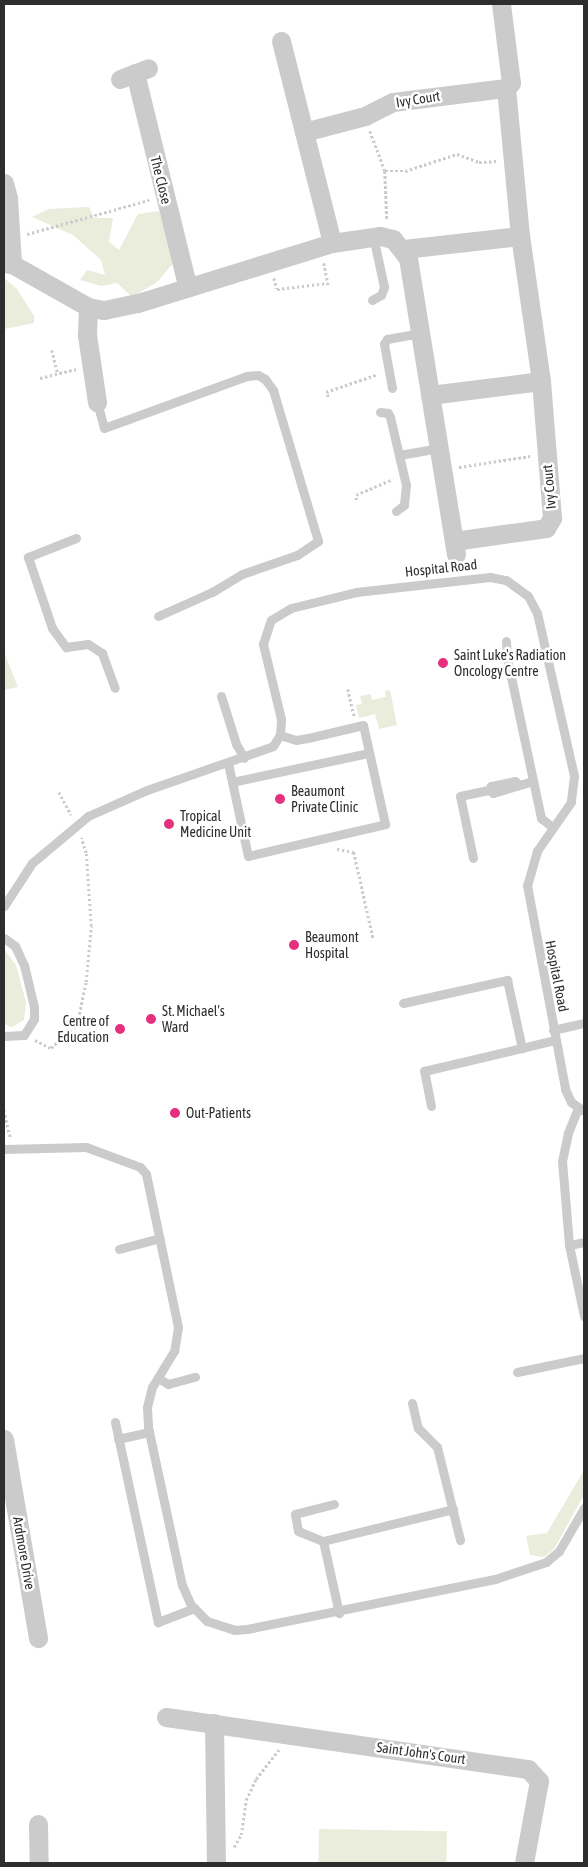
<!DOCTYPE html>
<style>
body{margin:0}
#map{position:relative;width:588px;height:1867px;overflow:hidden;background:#fff;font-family:"Asap Condensed",sans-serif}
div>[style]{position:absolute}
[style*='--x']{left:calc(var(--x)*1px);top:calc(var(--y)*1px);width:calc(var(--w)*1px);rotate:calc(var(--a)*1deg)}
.green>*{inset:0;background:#eaecdc;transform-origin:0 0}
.path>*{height:2.5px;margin-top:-1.25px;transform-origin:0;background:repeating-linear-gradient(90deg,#cbcbcb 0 2.5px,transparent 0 5px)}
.lane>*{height:9px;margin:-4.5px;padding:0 4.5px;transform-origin:4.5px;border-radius:4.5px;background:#cbcbcb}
.street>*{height:19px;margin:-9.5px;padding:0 9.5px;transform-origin:9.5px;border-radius:9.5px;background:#cbcbcb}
.dots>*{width:14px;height:14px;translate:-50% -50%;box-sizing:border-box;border:2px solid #fff;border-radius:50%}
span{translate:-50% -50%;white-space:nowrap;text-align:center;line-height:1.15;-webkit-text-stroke:5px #fff;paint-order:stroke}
.street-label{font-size:14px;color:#2e2e2e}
.poi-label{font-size:14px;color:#2e2e2e}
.left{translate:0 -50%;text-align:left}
.right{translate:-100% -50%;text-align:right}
.frame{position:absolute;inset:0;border:5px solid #2e2e2e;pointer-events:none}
</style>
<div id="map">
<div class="green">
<div style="clip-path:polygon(89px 207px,94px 218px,113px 218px,109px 242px,119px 250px,138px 214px,159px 211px,176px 260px,157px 282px,132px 297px,117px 283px,101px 286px,80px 280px,87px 270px,105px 275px,101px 260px,73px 235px,32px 217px,49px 209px)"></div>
<div style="clip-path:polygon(4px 278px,17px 289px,34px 316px,34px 323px,4px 329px)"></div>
<div style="clip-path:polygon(4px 652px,18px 687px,4px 690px,4px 651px)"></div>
<div style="clip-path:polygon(390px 690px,397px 725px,379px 729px,375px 714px,359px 718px,356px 705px,362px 704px,360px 696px,371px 694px,372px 700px,386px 697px,385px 691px)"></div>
<div style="clip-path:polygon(4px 949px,16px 965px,26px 1002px,24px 1020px,12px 1027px,4px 1024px)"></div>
<div style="clip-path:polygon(584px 1470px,584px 1495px,554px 1549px,544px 1557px,530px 1555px,526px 1536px,547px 1533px)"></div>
<div style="left:319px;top:1829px;width:128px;height:34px;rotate:1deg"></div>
</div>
<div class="path">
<div style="--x:370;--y:131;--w:43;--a:69.4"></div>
<div style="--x:385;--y:171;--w:49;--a:87.7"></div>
<div style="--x:385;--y:171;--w:20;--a:0"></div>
<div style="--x:405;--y:171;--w:55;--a:-18.1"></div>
<div style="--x:457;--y:154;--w:23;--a:20"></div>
<div style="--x:479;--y:162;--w:17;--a:-3"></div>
<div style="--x:27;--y:234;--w:127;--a:-15.6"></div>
<div style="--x:324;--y:263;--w:25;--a:79"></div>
<div style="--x:274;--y:278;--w:11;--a:75"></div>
<div style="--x:277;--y:289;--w:51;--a:-6.7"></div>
<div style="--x:52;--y:350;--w:25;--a:76"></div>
<div style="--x:40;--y:378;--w:37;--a:-14"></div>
<div style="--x:328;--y:397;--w:5;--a:-112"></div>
<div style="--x:326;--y:392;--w:55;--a:-19.1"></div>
<div style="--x:459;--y:467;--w:72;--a:-8.8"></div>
<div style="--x:356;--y:500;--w:5;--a:-90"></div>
<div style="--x:356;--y:495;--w:40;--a:-23.4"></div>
<div style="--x:348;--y:689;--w:28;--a:77"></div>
<div style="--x:59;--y:792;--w:26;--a:62"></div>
<div style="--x:337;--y:849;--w:17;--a:10"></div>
<div style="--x:354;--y:852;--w:88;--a:77.5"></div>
<div style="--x:35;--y:1040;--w:18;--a:27"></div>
<div style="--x:51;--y:1048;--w:35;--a:-43"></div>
<div style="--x:77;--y:1024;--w:43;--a:-77.9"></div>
<div style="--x:86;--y:982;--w:56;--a:-84.9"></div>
<div style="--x:91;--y:926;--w:73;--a:-93.9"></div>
<div style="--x:86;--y:853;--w:16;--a:-108"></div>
<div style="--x:4;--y:1110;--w:28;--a:77"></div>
<div style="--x:234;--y:1847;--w:14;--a:-60"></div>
<div style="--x:241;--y:1835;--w:35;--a:-82"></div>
<div style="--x:246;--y:1800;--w:23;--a:-65"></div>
<div style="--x:256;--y:1779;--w:37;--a:-52"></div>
</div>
<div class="lane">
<div style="--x:372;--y:300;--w:10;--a:-29"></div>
<div style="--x:381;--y:295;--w:9;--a:-69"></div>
<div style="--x:384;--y:287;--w:52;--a:-102.2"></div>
<div style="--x:392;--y:388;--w:45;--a:-100.3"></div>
<div style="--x:384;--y:344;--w:6;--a:-59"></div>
<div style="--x:387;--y:339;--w:35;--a:-10"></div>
<div style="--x:97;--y:402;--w:27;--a:75"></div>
<div style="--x:104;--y:428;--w:152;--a:-20"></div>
<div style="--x:247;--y:376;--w:11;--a:-5"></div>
<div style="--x:258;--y:375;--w:8;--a:30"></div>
<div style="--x:265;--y:379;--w:14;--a:54"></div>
<div style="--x:273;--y:390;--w:158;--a:73.4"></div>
<div style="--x:318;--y:541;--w:25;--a:146"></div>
<div style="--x:297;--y:555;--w:58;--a:160.9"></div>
<div style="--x:242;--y:574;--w:35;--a:149"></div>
<div style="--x:212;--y:592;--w:59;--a:156"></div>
<div style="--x:380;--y:412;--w:8;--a:7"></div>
<div style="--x:388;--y:413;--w:4;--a:63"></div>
<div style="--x:390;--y:417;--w:70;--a:76.8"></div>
<div style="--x:406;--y:485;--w:20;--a:96"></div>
<div style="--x:404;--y:505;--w:10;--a:143"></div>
<div style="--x:399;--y:455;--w:41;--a:-9.9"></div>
<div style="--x:76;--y:538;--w:52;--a:158.4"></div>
<div style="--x:28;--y:557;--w:75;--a:71.3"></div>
<div style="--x:52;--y:628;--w:24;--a:54"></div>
<div style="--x:66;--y:647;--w:22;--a:-8"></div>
<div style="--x:88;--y:644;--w:17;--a:33"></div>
<div style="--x:102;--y:653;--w:37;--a:70"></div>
<div style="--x:506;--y:641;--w:17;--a:87"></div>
<div style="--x:507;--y:658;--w:164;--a:78"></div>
<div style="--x:541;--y:818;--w:14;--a:39"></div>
<div style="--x:221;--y:696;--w:50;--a:72.6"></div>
<div style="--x:236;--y:744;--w:16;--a:60"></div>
<div style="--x:228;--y:763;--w:95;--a:77.9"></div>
<div style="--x:248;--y:856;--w:141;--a:-13.1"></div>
<div style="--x:385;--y:824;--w:101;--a:-102.5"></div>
<div style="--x:363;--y:725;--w:57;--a:166.7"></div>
<div style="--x:308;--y:738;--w:12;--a:171"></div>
<div style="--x:296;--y:740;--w:17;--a:-163"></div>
<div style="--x:232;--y:782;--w:140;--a:-12"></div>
<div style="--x:518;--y:784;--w:4;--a:-135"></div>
<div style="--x:515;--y:781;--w:25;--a:168"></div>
<div style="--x:491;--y:786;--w:4;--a:117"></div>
<div style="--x:489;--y:790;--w:5;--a:37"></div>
<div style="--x:493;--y:793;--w:42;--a:-16.7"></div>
<div style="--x:473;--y:858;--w:63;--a:-101.8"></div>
<div style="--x:460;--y:796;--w:30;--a:-12"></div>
<div style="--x:4;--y:906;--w:51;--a:-56.9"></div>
<div style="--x:32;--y:863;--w:73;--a:-40"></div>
<div style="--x:88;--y:816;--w:64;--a:-23.8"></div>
<div style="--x:147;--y:790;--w:133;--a:-19.2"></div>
<div style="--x:273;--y:746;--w:13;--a:-58"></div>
<div style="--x:280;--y:735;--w:16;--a:-86"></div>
<div style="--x:281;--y:719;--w:77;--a:-103.5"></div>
<div style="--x:263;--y:644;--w:25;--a:-72"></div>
<div style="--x:271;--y:620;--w:23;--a:-31"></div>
<div style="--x:291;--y:608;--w:67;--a:-13.8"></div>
<div style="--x:356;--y:592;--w:135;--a:-6.4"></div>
<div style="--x:490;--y:577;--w:16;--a:11"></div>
<div style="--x:506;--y:580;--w:27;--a:36"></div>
<div style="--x:528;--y:596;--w:19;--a:62"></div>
<div style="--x:537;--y:613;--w:167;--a:77.2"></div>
<div style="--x:574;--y:776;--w:26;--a:97"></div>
<div style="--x:571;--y:802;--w:60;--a:124.8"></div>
<div style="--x:537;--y:851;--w:35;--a:106"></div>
<div style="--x:527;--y:885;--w:208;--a:79.4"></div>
<div style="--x:565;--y:1089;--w:14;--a:65"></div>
<div style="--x:571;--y:1102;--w:16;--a:35"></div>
<div style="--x:4;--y:938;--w:14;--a:36"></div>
<div style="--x:15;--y:946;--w:21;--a:65"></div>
<div style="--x:24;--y:965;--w:43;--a:76.6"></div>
<div style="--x:34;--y:1007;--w:12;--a:90"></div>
<div style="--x:34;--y:1019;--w:19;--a:122"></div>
<div style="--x:24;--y:1035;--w:20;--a:177"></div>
<div style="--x:403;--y:1003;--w:107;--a:-12.5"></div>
<div style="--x:507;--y:980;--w:70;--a:77.6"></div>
<div style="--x:553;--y:1030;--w:32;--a:-13"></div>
<div style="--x:431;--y:1106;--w:36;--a:-101"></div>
<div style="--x:424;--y:1071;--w:135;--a:-13.3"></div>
<div style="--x:578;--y:1108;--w:27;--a:112"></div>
<div style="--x:568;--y:1133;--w:29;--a:102"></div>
<div style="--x:562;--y:1161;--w:84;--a:85.2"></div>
<div style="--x:569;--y:1245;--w:73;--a:78.1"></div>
<div style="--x:4;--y:1149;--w:82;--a:-1.4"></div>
<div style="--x:86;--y:1147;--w:58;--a:20.3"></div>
<div style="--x:140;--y:1167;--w:9;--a:49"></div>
<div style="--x:146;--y:1174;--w:156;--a:78.2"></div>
<div style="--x:178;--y:1327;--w:24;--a:99"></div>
<div style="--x:174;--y:1351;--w:42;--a:121.4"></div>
<div style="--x:152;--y:1387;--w:21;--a:104"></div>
<div style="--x:147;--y:1407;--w:20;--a:87"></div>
<div style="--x:148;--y:1427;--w:162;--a:77.9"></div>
<div style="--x:182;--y:1585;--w:22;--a:66"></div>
<div style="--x:191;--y:1605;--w:23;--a:45"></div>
<div style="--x:207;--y:1621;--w:28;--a:18"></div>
<div style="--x:234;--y:1630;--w:13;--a:-4"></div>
<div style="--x:247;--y:1629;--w:253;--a:-11.4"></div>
<div style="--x:495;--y:1579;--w:54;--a:-18.4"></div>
<div style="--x:546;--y:1562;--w:17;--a:-40"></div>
<div style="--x:559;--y:1551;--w:50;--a:-59.8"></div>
<div style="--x:569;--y:1245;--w:15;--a:-11"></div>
<div style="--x:119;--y:1249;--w:42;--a:-15"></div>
<div style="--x:517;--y:1372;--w:68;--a:-11.8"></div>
<div style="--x:158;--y:1378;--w:12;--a:31"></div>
<div style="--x:168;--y:1384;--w:28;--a:-15"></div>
<div style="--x:412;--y:1403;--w:26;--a:77"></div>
<div style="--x:418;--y:1428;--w:27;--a:45"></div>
<div style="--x:437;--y:1447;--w:96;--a:76.1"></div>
<div style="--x:115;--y:1422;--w:205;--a:77.9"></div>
<div style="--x:158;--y:1622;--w:39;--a:-21"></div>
<div style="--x:118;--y:1439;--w:32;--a:-13"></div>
<div style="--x:334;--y:1504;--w:40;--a:165.6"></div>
<div style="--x:295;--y:1514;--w:17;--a:80"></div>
<div style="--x:298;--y:1531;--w:27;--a:22"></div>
<div style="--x:323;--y:1541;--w:134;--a:-13.8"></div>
<div style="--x:323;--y:1541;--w:74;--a:77.5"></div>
</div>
<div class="street">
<div style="--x:281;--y:41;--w:208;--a:75.8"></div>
<div style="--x:135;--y:73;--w:221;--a:76.2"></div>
<div style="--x:120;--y:79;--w:30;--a:-21"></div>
<div style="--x:304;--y:132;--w:63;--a:-14.7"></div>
<div style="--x:365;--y:116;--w:31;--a:-27"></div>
<div style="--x:393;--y:102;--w:114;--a:-7.1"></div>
<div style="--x:506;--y:88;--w:7;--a:-45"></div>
<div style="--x:511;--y:83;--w:80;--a:-97.2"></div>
<div style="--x:4;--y:183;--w:16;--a:75"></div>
<div style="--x:8;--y:198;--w:66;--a:86.5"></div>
<div style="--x:404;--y:249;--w:117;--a:-6.4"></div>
<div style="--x:4;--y:263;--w:8;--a:7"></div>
<div style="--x:12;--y:264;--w:87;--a:29.5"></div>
<div style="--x:88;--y:307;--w:16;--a:11"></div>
<div style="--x:104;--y:310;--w:35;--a:-12"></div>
<div style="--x:138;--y:303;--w:203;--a:-17.2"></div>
<div style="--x:332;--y:243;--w:49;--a:-8.3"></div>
<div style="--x:380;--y:236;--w:13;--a:13"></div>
<div style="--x:393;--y:239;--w:24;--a:52"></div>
<div style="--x:408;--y:258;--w:300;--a:80.8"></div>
<div style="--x:88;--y:307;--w:28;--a:92"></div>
<div style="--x:87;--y:335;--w:68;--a:81.5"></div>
<div style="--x:430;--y:395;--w:112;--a:-7.2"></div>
<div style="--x:454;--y:541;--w:93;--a:-8"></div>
<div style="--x:546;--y:528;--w:12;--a:-59"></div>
<div style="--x:552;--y:518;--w:137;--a:-94.6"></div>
<div style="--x:541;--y:381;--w:147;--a:-98.2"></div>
<div style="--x:520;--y:236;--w:149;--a:-95.4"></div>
<div style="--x:4;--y:1439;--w:202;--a:80.3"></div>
<div style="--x:166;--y:1717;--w:366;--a:8.2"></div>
<div style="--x:528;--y:1769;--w:16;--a:47"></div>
<div style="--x:539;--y:1781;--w:83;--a:100.4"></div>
<div style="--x:214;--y:1723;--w:140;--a:89.2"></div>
<div style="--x:38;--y:1824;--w:39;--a:89"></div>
</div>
<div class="dots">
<div style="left:443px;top:663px;background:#e5317d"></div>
<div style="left:280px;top:799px;background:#e5317d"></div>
<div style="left:169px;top:824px;background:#e5317d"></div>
<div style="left:294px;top:945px;background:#e5317d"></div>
<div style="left:151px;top:1019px;background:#e5317d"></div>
<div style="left:120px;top:1029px;background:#e5317d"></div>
<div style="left:175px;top:1113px;background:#e5317d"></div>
</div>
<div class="street-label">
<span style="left:418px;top:99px;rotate:-9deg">Ivy Court</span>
<span style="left:161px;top:180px;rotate:76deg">The Close</span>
<span style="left:549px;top:487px;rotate:-95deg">Ivy Court</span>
<span style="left:441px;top:568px;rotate:-6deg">Hospital Road</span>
<span style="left:557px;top:976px;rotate:79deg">Hospital Road</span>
<span style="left:24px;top:1553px;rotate:80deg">Ardmore Drive</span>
<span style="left:421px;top:1753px;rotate:8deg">Saint John's Court</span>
</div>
<div class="poi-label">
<span class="left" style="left:454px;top:663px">Saint Luke's Radiation<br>Oncology Centre</span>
<span class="left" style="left:291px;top:799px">Beaumont<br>Private Clinic</span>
<span class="left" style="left:180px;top:824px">Tropical<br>Medicine Unit</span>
<span class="left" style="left:305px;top:945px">Beaumont<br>Hospital</span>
<span class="left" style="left:162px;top:1019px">St. Michael's<br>Ward</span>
<span class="right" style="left:109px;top:1029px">Centre of<br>Education</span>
<span class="left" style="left:186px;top:1113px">Out-Patients</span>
</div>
<div class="frame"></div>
</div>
